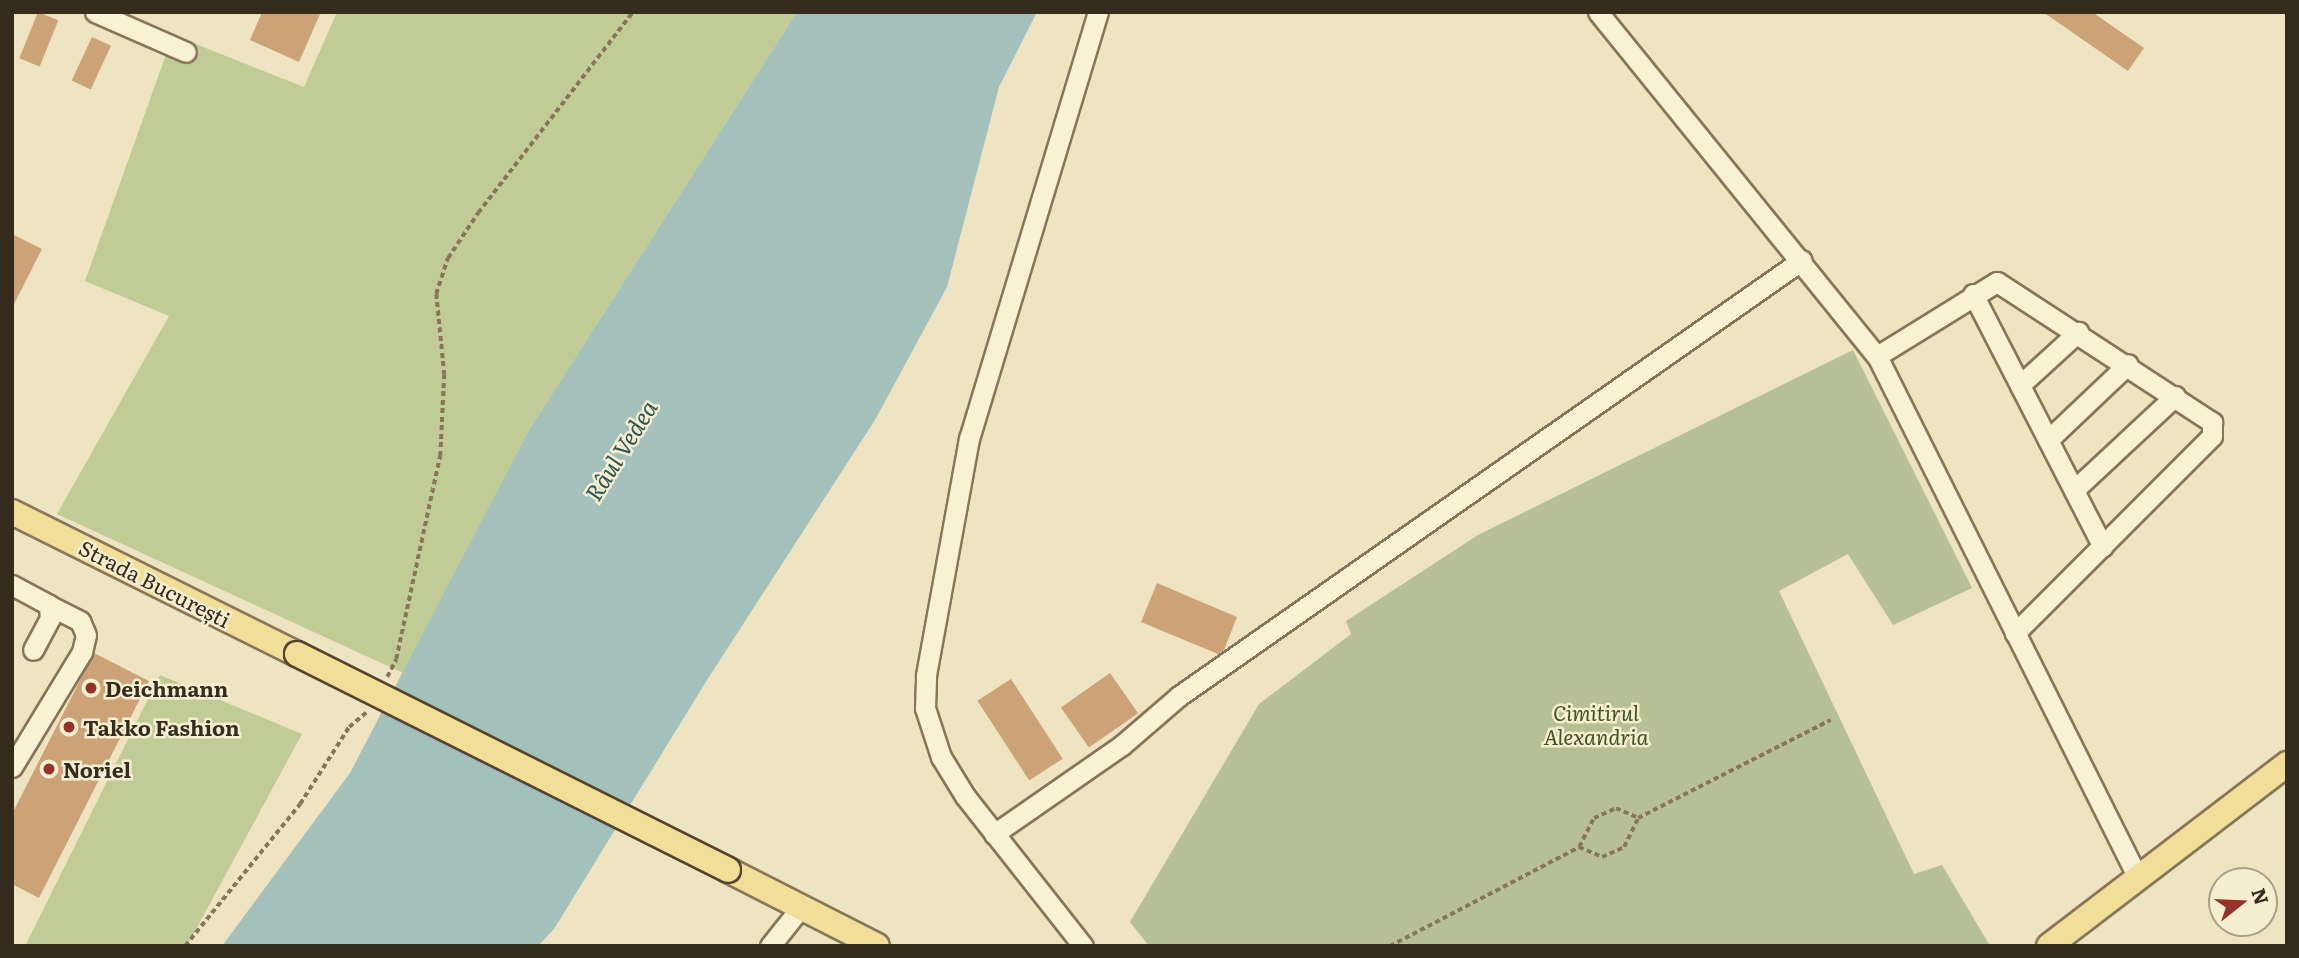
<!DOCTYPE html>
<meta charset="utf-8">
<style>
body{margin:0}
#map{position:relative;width:2299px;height:958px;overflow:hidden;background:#eee4c1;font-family:Literata,serif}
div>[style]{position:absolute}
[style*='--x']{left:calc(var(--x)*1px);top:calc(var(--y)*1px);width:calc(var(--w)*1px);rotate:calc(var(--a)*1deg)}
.green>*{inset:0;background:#c0cb95}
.cemetery>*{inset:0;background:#b7c094}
.water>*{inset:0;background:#a3c0ba}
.building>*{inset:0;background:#cca277;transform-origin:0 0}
.path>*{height:3.5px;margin-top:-1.75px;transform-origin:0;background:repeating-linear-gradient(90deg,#877559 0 5px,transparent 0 8.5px)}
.roads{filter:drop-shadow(2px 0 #877559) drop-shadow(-2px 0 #877559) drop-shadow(0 2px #877559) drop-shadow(0 -2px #877559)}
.minor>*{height:19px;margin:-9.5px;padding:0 9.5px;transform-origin:9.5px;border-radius:9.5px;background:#f8f1d4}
.major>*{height:24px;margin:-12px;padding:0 12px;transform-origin:12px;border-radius:12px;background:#f1de98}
.bridges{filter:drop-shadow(2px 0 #54432d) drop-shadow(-2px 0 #54432d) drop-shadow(0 2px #54432d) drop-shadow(0 -2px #54432d)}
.major-bridge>*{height:24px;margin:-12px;padding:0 12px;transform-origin:12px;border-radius:12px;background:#f1de98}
.dots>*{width:19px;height:19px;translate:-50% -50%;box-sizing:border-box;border:4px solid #f5eed0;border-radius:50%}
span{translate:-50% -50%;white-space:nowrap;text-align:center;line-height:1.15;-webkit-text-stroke:5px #f5eed0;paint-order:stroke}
.street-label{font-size:21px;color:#362c1d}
.poi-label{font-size:21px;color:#362c1d;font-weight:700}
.left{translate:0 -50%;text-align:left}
.park-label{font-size:21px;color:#425323;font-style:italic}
.water-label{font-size:23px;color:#2c5556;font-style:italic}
.frame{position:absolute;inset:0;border:14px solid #362c1d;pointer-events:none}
.north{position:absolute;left:2208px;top:867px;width:70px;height:70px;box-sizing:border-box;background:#f5eed0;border:2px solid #a9a088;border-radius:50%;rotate:72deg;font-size:19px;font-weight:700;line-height:28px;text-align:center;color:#362c1d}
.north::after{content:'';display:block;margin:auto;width:24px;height:32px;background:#953229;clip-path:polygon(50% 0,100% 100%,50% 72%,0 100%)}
</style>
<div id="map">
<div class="green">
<div style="clip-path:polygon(337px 12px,797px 12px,529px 430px,403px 673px,57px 514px,169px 316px,85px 281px,173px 35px,304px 87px)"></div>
<div style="clip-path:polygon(160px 675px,302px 734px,187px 946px,25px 946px)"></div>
</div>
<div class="cemetery">
<div style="clip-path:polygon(1853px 350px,1972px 588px,1893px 625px,1848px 554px,1779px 591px,1914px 874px,1942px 865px,1990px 946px,1149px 946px,1130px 922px,1259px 704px,1351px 634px,1346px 621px,1478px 535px)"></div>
</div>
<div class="water">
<div style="clip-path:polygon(797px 12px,1037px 12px,999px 87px,947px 287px,875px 420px,707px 680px,554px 929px,538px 946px,222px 946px,350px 773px,529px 430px)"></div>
</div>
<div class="building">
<div style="left:38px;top:12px;width:22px;height:50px;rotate:22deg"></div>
<div style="clip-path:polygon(262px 12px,321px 12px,299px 62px,250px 40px)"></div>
<div style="clip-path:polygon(2043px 12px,2092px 12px,2144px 48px,2128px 71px)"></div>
<div style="left:92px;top:37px;width:21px;height:48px;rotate:25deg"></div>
<div style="clip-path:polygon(12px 234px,42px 249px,12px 308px)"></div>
<div style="clip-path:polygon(1157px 583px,1237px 617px,1224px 650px,1218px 654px,1141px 622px)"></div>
<div style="clip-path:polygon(94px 653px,149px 681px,39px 898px,12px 884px,12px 814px)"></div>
<div style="left:1110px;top:673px;width:49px;height:60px;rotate:55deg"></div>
<div style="left:1011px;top:679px;width:95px;height:40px;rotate:57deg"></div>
</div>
<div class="path">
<div style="--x:387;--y:677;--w:20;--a:-63"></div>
<div style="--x:396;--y:659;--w:208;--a:-77.8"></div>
<div style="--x:440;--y:456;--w:81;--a:-87.2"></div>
<div style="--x:444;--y:375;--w:81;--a:-95.6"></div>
<div style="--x:436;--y:294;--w:38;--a:-72"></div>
<div style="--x:448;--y:258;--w:54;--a:-56.3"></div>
<div style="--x:478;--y:213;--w:254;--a:-52.4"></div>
<div style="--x:1579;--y:847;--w:25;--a:23"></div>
<div style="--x:1602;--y:857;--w:24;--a:-24"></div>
<div style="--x:1624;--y:847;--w:32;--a:-64"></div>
<div style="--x:1638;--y:818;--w:216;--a:-27"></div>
<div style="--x:185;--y:946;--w:183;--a:-51"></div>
<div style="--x:300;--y:804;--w:91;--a:-57.5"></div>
<div style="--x:349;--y:727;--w:25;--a:-40"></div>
<div style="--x:1390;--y:946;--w:213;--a:-27.6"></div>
<div style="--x:1579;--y:847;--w:33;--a:-63"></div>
<div style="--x:1594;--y:818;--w:24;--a:-24"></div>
<div style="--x:1616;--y:808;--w:24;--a:24"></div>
</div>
<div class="roads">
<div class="minor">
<div style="--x:95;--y:12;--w:99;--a:23.7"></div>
<div style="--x:1598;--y:12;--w:443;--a:51"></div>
<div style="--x:1877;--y:356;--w:584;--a:63.43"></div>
<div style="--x:1973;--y:294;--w:284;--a:62.8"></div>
<div style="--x:1877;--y:356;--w:141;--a:-31.7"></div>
<div style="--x:1997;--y:282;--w:257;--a:33.1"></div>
<div style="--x:2212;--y:422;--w:14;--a:90"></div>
<div style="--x:2212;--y:436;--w:279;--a:135"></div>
<div style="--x:2020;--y:385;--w:79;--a:-42.4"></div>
<div style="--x:2048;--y:440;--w:110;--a:-43.5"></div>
<div style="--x:2074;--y:490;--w:138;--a:-42.9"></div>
<div style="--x:12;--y:585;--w:42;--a:28.4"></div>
<div style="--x:49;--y:605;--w:13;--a:86"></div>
<div style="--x:50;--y:618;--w:36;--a:118"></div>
<div style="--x:12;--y:767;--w:135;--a:-58.7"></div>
<div style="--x:82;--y:652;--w:17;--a:-77"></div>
<div style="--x:86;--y:635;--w:15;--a:-113"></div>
<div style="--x:80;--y:621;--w:35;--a:-153"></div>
<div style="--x:994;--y:834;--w:156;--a:-34.8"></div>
<div style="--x:1122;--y:745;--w:75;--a:-40.7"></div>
<div style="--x:1179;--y:696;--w:760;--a:-34.99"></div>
<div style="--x:770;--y:946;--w:50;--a:-51.5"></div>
<div style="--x:1083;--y:946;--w:191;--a:-128.2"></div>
<div style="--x:965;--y:796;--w:46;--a:-121.6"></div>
<div style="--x:941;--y:757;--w:52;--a:-108.1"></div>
<div style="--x:925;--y:708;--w:33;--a:-88"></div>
<div style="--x:926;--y:675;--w:240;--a:-79.7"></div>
<div style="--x:969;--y:439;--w:446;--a:-73.2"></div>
</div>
<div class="major">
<div style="--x:12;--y:512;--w:318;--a:26.5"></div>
<div style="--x:728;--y:870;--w:167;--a:27"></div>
<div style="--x:2049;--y:946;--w:300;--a:-37.4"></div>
</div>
</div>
<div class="bridges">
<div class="major-bridge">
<div style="--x:297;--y:654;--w:482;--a:26.6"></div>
</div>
</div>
<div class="dots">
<div style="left:91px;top:688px;background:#953229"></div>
<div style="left:69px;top:727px;background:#953229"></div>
<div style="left:49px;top:769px;background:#953229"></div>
</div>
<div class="street-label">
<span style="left:155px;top:583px;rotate:27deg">Strada București</span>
</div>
<div class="poi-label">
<span class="left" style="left:105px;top:688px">Deichmann</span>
<span class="left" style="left:83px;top:727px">Takko Fashion</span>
<span class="left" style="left:63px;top:769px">Noriel</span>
</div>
<div class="park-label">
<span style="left:1596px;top:724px">Cimitirul<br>Alexandria</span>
</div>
<div class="water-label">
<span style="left:620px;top:450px;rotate:-58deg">Râul Vedea</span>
</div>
<div class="frame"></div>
<div class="north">N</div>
</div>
